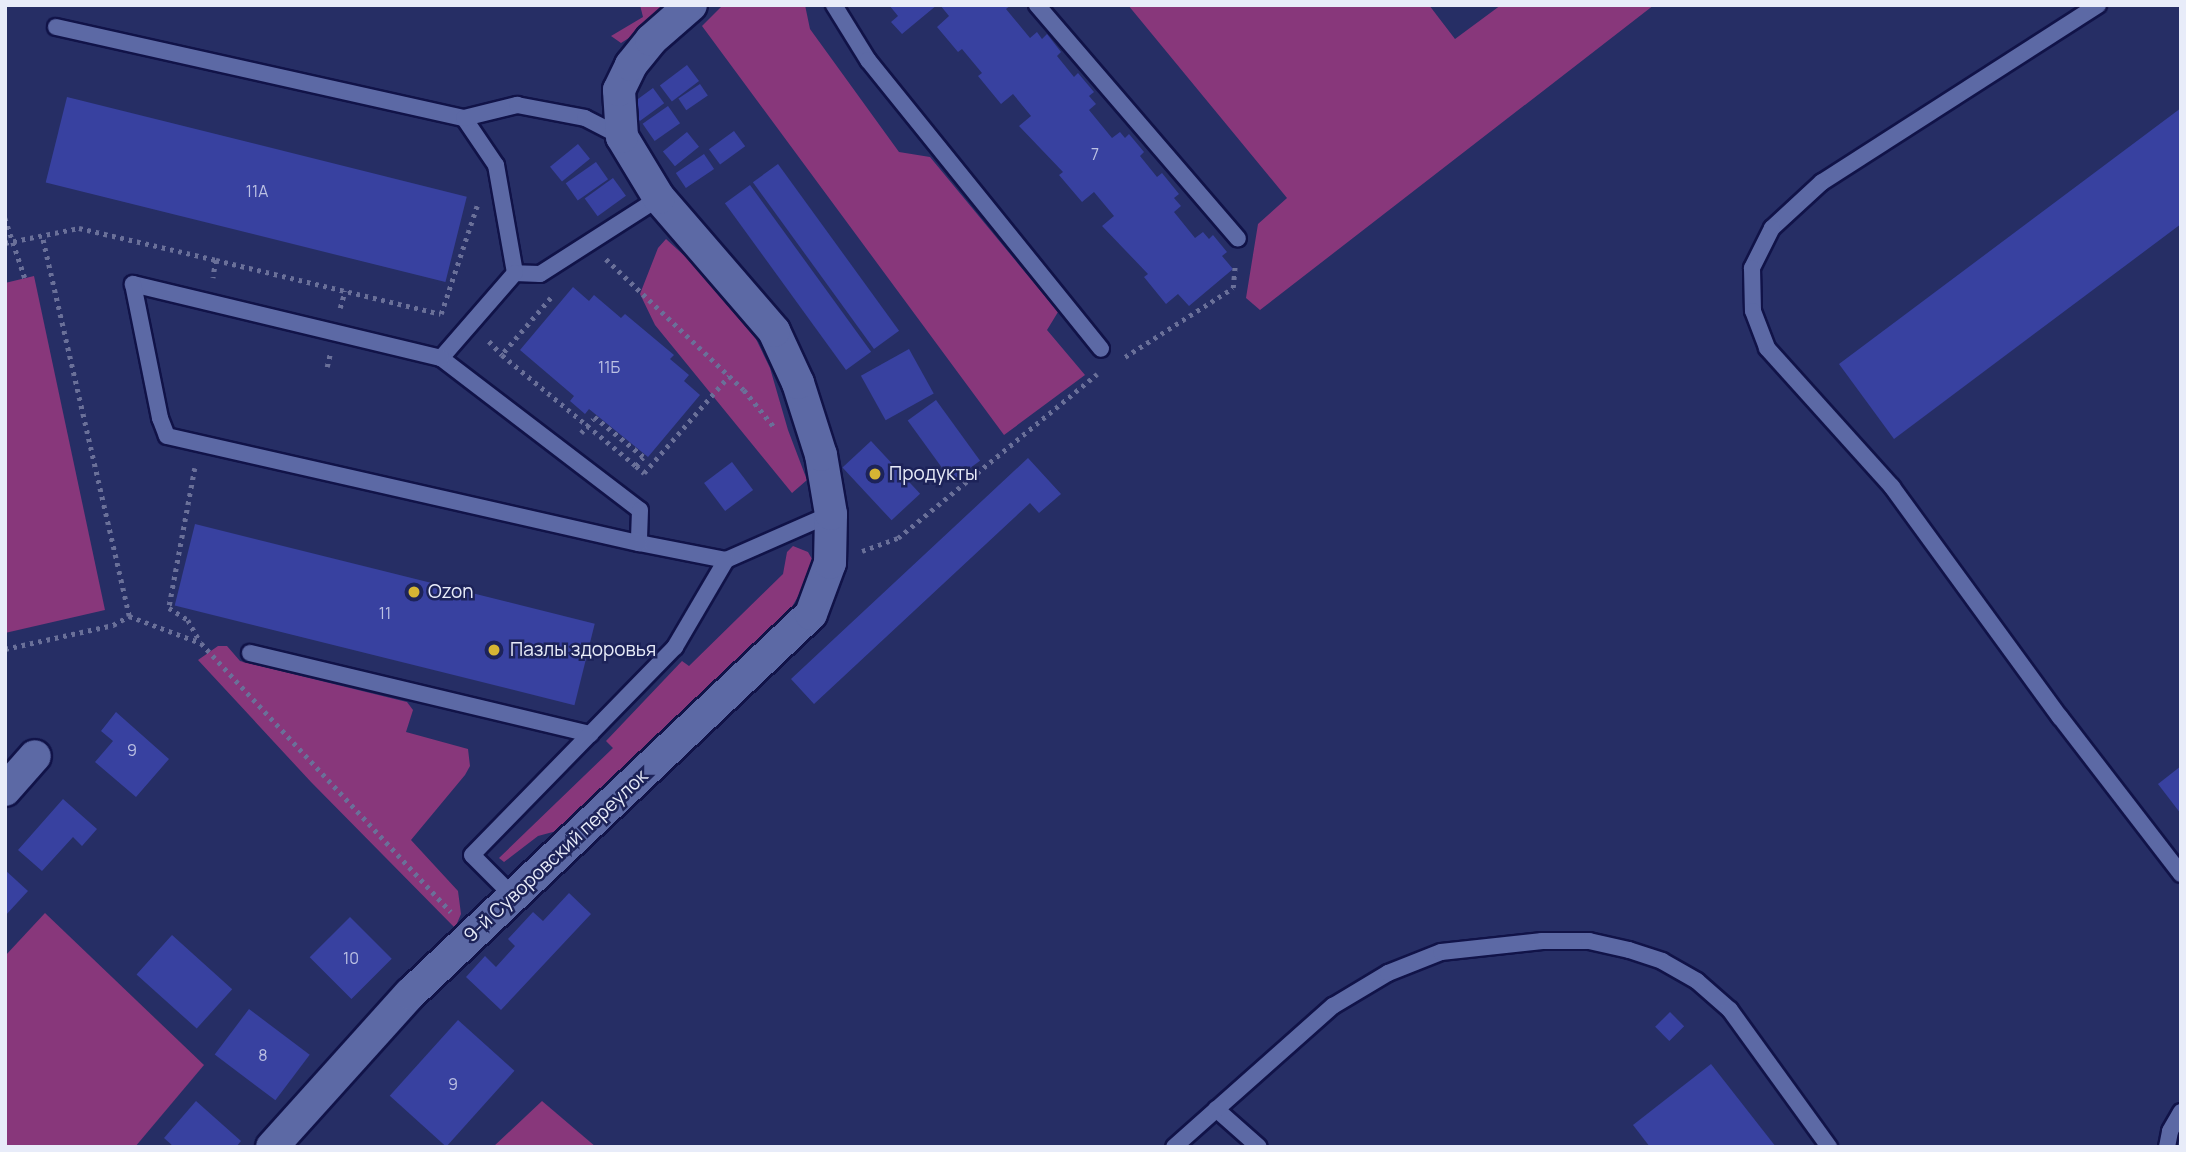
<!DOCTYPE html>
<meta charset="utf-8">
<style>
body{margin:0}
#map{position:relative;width:2186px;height:1152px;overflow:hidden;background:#262e65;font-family:Manrope,sans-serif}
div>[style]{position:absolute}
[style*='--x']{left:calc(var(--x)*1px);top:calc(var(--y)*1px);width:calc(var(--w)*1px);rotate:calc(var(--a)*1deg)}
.green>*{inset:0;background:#88377b}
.building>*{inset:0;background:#3841a0;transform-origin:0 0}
.path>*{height:4.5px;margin-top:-2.25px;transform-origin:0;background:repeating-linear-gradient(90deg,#6a7099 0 3.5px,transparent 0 8.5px)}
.roads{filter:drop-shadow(2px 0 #111348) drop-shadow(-2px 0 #111348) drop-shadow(0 2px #111348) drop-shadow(0 -2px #111348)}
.lane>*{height:16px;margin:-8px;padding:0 8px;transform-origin:8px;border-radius:8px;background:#5c69a5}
.street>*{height:32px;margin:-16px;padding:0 16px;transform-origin:16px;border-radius:16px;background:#5c69a5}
.dots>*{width:19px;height:19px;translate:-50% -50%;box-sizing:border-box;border:4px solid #1d2359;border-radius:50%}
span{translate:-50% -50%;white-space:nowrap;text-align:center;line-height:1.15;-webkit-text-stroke:5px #1d2359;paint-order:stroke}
.number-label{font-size:16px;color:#bcc1e3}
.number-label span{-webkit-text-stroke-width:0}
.poi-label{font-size:19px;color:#e8ecf9}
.left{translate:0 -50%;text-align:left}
.street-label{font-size:19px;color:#e8ecf9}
.frame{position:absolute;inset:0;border:7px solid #e8ecf9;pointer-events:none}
</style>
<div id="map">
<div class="green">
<div style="clip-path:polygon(640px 5px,669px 5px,643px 29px,621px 43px,611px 36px,643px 17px)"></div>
<div style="clip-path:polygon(723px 5px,805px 5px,810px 29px,899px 152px,930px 157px,1058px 312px,1047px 330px,1085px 375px,1004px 435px,702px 26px)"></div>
<div style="clip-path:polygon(1128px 5px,1429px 5px,1455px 39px,1501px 5px,1654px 5px,1260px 310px,1246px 298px,1258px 224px,1287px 198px)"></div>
<div style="clip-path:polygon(666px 239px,688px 259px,756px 339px,770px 368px,788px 430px,807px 480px,792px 493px,655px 325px,640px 294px,658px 248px)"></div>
<div style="clip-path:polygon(34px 276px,105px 610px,5px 633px,5px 283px)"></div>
<div style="clip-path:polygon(793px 546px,808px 552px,812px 559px,805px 585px,790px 610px,708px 692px,564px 829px,538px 836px,504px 862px,499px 858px,613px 748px,606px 741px,682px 661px,689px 666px,783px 574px,787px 552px)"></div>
<div style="clip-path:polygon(218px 646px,227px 646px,240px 661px,407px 702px,413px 710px,406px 732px,468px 749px,470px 766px,465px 775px,411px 840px,458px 891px,461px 914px,455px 928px,311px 782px,198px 660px)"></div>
<div style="clip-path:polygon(45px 913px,204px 1065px,135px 1147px,5px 1147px,5px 956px)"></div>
<div style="clip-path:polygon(542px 1101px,596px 1147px,493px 1147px)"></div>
</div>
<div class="building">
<div style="clip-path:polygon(889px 5px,937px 5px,902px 34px,891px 22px,898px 16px)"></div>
<div style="clip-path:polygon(940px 5px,1011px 5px,1006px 9px,1030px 38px,1037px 32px,1042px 39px,1047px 34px,1061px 52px,1057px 56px,1074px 77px,1078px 73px,1094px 92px,1089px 96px,1096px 104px,1089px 110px,1112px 138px,1120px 132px,1125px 138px,1129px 134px,1144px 152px,1140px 156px,1157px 177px,1162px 173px,1179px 194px,1174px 198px,1181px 206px,1174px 212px,1195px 238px,1203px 232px,1209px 239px,1213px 235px,1227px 252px,1222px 256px,1233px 269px,1189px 306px,1178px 294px,1166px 304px,1144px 277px,1148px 274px,1102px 226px,1114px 216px,1094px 192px,1082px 202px,1059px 175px,1063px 172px,1019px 126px,1031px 116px,1013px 94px,1001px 104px,978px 76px,982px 73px,962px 49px,958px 52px,937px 27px,949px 16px)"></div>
<div style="left:687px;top:65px;width:20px;height:34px;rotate:53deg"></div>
<div style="left:700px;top:84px;width:14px;height:26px;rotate:56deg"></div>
<div style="left:653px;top:88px;width:19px;height:30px;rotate:54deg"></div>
<div style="left:67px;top:97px;width:412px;height:88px;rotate:14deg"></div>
<div style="left:668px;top:106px;width:21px;height:31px;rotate:55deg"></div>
<div style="clip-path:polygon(2181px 108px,2181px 224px,1894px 439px,1839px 364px)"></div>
<div style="left:734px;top:131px;width:19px;height:31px;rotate:54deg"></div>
<div style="left:687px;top:132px;width:19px;height:31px;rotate:51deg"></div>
<div style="left:578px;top:144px;width:19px;height:36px;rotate:51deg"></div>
<div style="left:704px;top:154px;width:18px;height:34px;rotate:56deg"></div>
<div style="left:596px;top:162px;width:21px;height:37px;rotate:55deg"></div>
<div style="left:778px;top:164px;width:206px;height:31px;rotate:54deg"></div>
<div style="left:613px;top:178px;width:22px;height:35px;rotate:54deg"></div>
<div style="left:750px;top:185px;width:206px;height:31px;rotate:54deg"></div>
<div style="clip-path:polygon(573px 287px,589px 301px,594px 295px,621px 318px,625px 314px,674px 355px,670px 359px,689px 375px,684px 381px,700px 395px,648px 457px,589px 409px,585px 414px,570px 401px,574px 396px,520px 350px)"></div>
<div style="left:909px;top:349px;width:51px;height:55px;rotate:61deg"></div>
<div style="left:936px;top:400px;width:75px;height:35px;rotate:54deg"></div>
<div style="left:871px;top:441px;width:72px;height:39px;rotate:47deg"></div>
<div style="clip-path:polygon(1028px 458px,1061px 494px,1039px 513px,1030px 503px,814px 704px,791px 679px)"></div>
<div style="left:732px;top:462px;width:35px;height:35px;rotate:53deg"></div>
<div style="left:195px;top:524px;width:412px;height:84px;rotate:14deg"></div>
<div style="clip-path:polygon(116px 712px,169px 759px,136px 797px,95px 762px,113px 741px,101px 731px)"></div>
<div style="clip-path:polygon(2181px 766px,2181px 814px,2158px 784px)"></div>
<div style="clip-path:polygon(63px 799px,97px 829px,82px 846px,73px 837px,42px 871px,18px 850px)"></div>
<div style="clip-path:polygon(5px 870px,28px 891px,5px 916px)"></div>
<div style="clip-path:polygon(569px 893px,591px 914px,501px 1010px,466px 977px,485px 956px,496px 967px,515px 946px,508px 939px,533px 912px,543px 921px)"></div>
<div style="left:350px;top:917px;width:59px;height:57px;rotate:45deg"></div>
<div style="left:172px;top:935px;width:81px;height:53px;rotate:42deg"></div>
<div style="left:249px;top:1009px;width:76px;height:57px;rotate:37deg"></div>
<div style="left:1670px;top:1012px;width:20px;height:21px;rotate:45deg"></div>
<div style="left:458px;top:1020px;width:76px;height:102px;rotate:42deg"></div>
<div style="clip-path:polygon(1711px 1064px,1776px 1147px,1650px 1147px,1633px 1125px)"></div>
<div style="clip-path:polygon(196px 1101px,241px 1141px,236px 1147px,174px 1147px,164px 1138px)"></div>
</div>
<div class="path">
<div style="--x:5;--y:218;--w:63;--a:71.6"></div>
<div style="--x:5;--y:243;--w:76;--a:-11.5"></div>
<div style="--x:79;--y:228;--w:141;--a:13.1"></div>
<div style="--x:216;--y:260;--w:18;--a:99"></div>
<div style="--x:606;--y:259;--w:190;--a:43.5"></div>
<div style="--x:744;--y:390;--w:49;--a:50.8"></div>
<div style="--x:216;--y:260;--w:231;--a:13.5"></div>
<div style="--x:441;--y:314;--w:114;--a:-71.6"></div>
<div style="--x:551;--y:298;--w:75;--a:130.7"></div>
<div style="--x:502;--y:355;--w:174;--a:39.6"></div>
<div style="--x:636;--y:466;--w:11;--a:-52"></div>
<div style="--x:643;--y:457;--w:63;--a:-140.8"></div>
<div style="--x:340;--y:308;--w:18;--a:-74"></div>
<div style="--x:489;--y:341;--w:19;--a:47"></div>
<div style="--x:1125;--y:357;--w:128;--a:-32.6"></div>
<div style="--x:1233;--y:288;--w:24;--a:-85"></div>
<div style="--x:327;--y:367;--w:13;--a:-77"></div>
<div style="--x:581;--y:433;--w:18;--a:-49"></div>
<div style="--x:636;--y:466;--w:11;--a:41"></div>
<div style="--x:644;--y:473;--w:129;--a:-48.8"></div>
<div style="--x:195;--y:468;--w:142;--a:100.5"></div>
<div style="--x:169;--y:608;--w:22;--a:32"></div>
<div style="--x:188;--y:620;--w:25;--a:61"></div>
<div style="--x:862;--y:551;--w:38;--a:-20"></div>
<div style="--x:898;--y:538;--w:258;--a:-39.5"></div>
<div style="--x:129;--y:616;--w:77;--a:20.6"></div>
<div style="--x:201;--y:643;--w:367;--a:47.1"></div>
<div style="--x:5;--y:649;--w:111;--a:-12.5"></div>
<div style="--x:113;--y:625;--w:18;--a:-29"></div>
<div style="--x:129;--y:616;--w:390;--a:-102.9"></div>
</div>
<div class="roads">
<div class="lane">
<div style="--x:834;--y:5;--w:65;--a:58.3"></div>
<div style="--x:868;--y:60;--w:371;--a:51.1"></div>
<div style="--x:1037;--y:5;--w:308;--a:49.3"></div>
<div style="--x:2098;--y:5;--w:328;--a:147.3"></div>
<div style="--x:1822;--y:182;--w:68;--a:137.4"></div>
<div style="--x:1772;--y:228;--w:45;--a:116.6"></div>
<div style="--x:1752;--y:268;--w:43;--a:88.7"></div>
<div style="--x:1753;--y:311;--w:40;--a:69"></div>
<div style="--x:1767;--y:348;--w:187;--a:48"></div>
<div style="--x:1892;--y:487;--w:285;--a:53.9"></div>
<div style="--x:2060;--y:717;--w:198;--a:52.4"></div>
<div style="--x:56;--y:27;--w:418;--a:12.6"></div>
<div style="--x:464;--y:118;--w:57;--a:55.8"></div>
<div style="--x:496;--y:165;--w:110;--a:80"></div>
<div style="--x:464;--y:118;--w:55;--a:-13.8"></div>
<div style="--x:517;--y:105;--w:69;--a:10.8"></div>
<div style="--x:585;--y:118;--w:42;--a:27.2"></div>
<div style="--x:659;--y:198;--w:141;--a:147.4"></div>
<div style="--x:540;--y:274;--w:25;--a:-178"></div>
<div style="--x:515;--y:273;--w:113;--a:131"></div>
<div style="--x:441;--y:358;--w:250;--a:37.4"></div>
<div style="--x:640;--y:510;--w:33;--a:92"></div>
<div style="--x:639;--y:543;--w:89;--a:11.1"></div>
<div style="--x:726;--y:560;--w:115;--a:-23.7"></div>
<div style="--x:441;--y:358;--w:317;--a:-166.5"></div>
<div style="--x:133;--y:284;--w:137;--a:78.6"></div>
<div style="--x:160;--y:418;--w:19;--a:69"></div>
<div style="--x:167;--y:436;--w:484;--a:12.8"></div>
<div style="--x:250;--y:653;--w:350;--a:13.4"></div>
<div style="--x:514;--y:897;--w:59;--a:-135"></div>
<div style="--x:472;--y:855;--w:291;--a:-45.7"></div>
<div style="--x:675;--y:647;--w:101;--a:-59.6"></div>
<div style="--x:1216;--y:1109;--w:57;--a:41.5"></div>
<div style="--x:1174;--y:1147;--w:213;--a:-41.6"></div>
<div style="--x:1333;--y:1006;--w:64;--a:-31"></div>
<div style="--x:1388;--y:973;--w:57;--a:-21.6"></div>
<div style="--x:1441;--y:952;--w:102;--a:-6.2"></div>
<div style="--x:1542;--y:941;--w:47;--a:0"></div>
<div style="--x:1589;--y:941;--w:41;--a:12.7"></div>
<div style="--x:1629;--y:950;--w:35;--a:18"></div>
<div style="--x:1662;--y:961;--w:40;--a:29.7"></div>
<div style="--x:1697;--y:981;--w:44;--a:41.3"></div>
<div style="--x:1730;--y:1010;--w:169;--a:54.1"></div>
<div style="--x:2167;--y:1147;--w:16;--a:-79"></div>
<div style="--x:2170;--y:1131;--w:22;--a:-60"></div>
</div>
<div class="street">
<div style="--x:5;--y:790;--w:45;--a:-48.6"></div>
<div style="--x:272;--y:1147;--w:206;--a:-48"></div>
<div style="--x:410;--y:994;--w:552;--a:-43.46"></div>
<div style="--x:811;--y:614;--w:54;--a:-69.6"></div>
<div style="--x:830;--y:563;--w:49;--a:-88.8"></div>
<div style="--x:831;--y:514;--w:60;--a:-99.6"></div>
<div style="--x:821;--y:455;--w:76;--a:-107.7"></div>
<div style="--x:798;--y:383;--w:57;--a:-114.8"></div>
<div style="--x:774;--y:331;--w:176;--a:-130.8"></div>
<div style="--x:659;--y:198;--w:71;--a:-121.2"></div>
<div style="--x:622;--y:137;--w:47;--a:-93.7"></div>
<div style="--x:619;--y:90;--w:28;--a:-64"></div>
<div style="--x:631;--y:65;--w:32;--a:-51"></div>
<div style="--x:651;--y:40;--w:53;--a:-41.2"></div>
</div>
</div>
<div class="dots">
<div style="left:875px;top:474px;background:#d6b534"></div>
<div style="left:414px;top:592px;background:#d6b534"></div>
<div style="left:494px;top:650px;background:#d6b534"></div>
</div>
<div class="number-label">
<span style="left:1095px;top:154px">7</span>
<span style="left:257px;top:191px">11А</span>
<span style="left:609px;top:367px">11Б</span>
<span style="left:385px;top:613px">11</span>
<span style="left:132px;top:750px">9</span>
<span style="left:351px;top:958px">10</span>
<span style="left:263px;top:1055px">8</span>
<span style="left:453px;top:1084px">9</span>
</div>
<div class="poi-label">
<span class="left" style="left:889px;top:474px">Продукты</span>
<span class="left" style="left:428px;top:592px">Ozon</span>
<span class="left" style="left:510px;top:650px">Пазлы здоровья</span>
</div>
<div class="street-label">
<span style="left:556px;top:856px;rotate:-43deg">9-й Суворовский переулок</span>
</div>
<div class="frame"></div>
</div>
